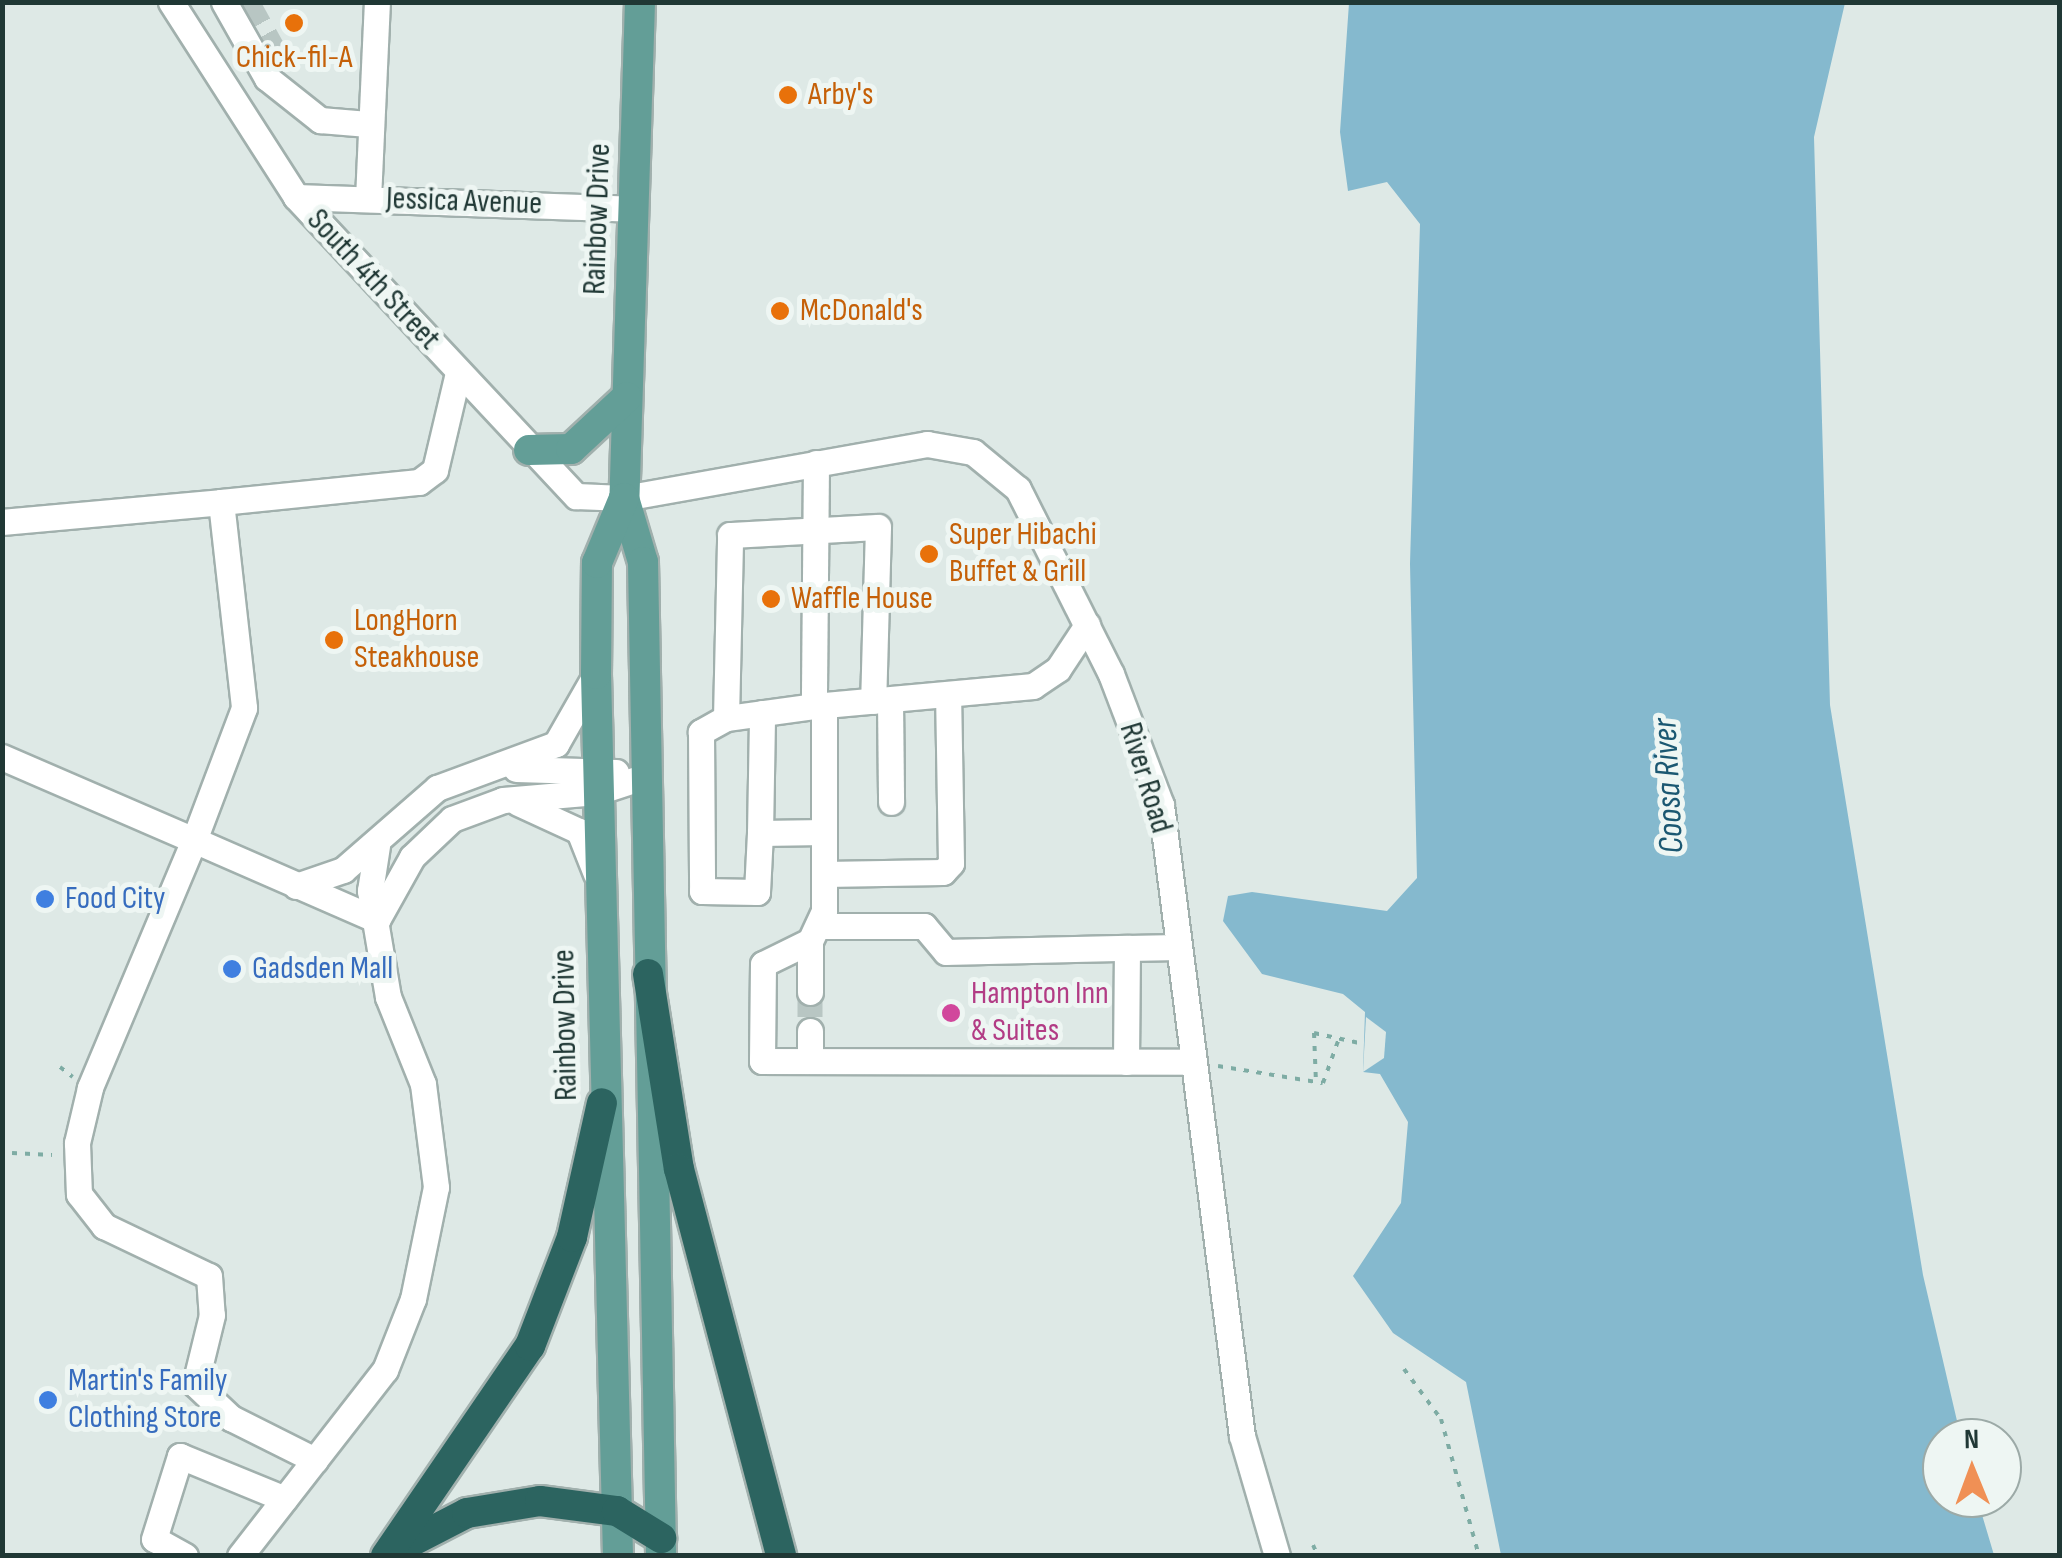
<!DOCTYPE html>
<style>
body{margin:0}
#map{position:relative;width:2062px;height:1558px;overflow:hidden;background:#dee9e6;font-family:"Sofia Sans Condensed",sans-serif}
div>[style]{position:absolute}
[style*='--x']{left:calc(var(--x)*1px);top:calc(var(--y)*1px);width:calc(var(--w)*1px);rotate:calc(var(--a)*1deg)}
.water>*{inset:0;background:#85b9ce}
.pier>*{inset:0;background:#dee9e6}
.minor-tunnel>*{height:25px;margin-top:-12.5px;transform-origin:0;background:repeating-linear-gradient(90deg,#b8c6c3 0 25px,transparent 0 37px)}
.path>*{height:4px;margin-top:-2px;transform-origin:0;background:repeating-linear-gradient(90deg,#7eaca4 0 5px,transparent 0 13px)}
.roads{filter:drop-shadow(2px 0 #a1b0ad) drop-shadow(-2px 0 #a1b0ad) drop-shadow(0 2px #a1b0ad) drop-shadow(0 -2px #a1b0ad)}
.minor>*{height:25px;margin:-12.5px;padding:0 12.5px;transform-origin:12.5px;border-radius:12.5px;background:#fff}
.major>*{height:30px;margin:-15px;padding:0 15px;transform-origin:15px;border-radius:15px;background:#639e97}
.highway>*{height:30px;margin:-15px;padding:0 15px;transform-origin:15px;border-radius:15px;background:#2c6460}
.dots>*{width:28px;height:28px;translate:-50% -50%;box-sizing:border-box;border:5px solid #eef6f3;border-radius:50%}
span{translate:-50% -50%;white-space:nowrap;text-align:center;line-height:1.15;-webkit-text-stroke:10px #eef6f3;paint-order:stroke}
.food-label{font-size:32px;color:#c56008}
.left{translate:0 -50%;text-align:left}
.street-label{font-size:32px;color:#203835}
.shop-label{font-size:32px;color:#366cbe}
.hotel-label{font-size:32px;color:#b23c85}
.water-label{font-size:35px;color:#1b5872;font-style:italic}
.frame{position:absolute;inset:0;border:5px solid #203835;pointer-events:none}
.north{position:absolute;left:1922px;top:1418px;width:100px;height:100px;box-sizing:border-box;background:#eef6f3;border:2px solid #9caaa7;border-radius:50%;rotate:359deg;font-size:28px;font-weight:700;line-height:40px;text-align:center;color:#203835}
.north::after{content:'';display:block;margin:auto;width:35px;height:45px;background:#f09055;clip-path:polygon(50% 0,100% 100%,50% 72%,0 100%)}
</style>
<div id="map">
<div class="water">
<div style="clip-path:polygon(1349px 3px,1845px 3px,1814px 137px,1830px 705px,1923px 1275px,1961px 1438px,1942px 1438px,1942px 1498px,1977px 1498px,1994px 1555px,1501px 1555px,1466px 1382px,1393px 1333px,1353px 1276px,1401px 1203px,1408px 1122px,1380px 1074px,1363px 1072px,1365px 1012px,1343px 994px,1262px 974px,1223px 921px,1228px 896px,1252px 892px,1387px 911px,1417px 878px,1410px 564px,1420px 224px,1387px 182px,1348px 191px,1340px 132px)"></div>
</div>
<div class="pier">
<div style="clip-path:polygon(1366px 1017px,1386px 1032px,1384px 1058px,1363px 1072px)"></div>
</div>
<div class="minor-tunnel">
<div style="--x:247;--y:2;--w:64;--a:61"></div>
<div style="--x:810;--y:992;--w:39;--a:90"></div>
</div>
<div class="path">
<div style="--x:1314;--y:1033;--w:51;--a:12.4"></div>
<div style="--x:1314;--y:1033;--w:49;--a:87.7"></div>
<div style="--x:1218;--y:1066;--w:106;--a:9.2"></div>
<div style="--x:1323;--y:1083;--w:45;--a:-70.3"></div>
<div style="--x:60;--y:1067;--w:16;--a:38"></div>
<div style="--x:12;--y:1153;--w:40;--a:2.9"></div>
<div style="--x:1404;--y:1369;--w:62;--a:53.5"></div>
<div style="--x:1441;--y:1419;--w:142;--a:74.5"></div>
<div style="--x:1313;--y:1545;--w:12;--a:66"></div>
</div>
<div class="roads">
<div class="minor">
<div style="--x:171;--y:2;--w:232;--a:57.3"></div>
<div style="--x:296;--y:197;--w:410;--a:46.9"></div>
<div style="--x:576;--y:496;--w:48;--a:2.4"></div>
<div style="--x:624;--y:498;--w:308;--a:-10.1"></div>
<div style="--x:927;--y:444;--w:47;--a:9.9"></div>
<div style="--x:973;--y:452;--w:58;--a:39.4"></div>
<div style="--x:1018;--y:489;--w:207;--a:63.3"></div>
<div style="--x:1111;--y:674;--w:140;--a:69.1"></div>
<div style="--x:1161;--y:805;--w:636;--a:82.69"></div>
<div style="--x:1242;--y:1436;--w:125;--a:73.7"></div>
<div style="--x:224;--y:2;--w:87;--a:60.5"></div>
<div style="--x:267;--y:78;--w:68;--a:38.4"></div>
<div style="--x:320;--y:120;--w:48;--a:4.8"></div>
<div style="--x:296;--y:197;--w:336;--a:2"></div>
<div style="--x:368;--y:199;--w:197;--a:-87.4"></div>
<div style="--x:816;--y:463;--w:243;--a:90.5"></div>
<div style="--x:814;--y:706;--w:220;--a:-5.2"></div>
<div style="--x:1033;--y:686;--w:30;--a:-34"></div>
<div style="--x:1058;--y:669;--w:53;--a:-56.6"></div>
<div style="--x:221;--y:502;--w:199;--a:-5.8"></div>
<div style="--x:419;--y:482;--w:20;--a:-37"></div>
<div style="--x:435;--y:470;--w:100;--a:-76.7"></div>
<div style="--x:2;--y:522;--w:220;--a:-5.2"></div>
<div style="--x:221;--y:502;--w:207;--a:83.6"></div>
<div style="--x:244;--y:708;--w:141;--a:110.7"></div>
<div style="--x:194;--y:840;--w:200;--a:23.6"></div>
<div style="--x:890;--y:700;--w:102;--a:89.4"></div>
<div style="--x:824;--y:705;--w:206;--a:90"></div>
<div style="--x:824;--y:911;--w:33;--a:115"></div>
<div style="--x:810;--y:941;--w:52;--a:153.9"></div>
<div style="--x:763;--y:964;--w:97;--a:90.6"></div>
<div style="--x:762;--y:1061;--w:432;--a:0.1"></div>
<div style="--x:814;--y:706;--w:89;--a:172.2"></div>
<div style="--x:726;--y:718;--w:183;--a:-88.7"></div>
<div style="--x:730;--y:535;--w:148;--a:-3.1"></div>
<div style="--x:878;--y:527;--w:174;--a:91.6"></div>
<div style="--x:726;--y:718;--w:29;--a:151"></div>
<div style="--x:701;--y:732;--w:159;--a:89.6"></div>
<div style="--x:702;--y:891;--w:55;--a:1"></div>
<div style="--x:757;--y:892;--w:59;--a:-87.1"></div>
<div style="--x:760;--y:833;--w:64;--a:-0.9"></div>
<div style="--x:2;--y:757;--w:209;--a:23.4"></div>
<div style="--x:194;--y:840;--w:269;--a:112.8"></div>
<div style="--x:90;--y:1088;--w:57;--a:103.3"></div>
<div style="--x:77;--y:1143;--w:51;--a:87.8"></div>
<div style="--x:79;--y:1194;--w:41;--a:52"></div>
<div style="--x:104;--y:1226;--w:116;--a:25.5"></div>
<div style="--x:209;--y:1276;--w:39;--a:86"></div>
<div style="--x:212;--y:1315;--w:71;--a:103.8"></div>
<div style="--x:195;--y:1384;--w:50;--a:43.4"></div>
<div style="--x:231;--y:1418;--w:94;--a:26.6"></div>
<div style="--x:516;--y:769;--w:100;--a:1.7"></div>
<div style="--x:518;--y:803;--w:67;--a:24.7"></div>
<div style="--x:579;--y:831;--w:46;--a:68.4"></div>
<div style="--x:760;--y:833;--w:120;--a:-89"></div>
<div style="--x:824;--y:874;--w:119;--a:-1"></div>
<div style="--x:943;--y:872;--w:12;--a:-48"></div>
<div style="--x:951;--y:863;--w:169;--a:-91"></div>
<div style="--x:296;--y:886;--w:50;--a:-18.8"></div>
<div style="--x:343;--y:870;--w:125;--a:-41.1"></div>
<div style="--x:437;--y:788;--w:127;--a:-20.3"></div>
<div style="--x:556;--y:744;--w:81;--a:-60.3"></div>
<div style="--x:377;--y:920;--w:72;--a:-60.9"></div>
<div style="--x:412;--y:857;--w:55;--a:-43.5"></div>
<div style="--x:452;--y:819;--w:54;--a:-20.4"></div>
<div style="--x:503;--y:800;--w:94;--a:-4.9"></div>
<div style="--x:597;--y:792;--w:52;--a:-18.1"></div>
<div style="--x:818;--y:926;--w:106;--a:0"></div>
<div style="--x:924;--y:926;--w:34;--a:50"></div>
<div style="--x:946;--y:952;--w:181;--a:-1.3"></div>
<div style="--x:810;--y:941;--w:51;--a:90"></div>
<div style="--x:810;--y:1061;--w:30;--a:-90"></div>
<div style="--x:1126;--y:1062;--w:114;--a:-89.5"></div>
<div style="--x:1127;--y:948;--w:52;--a:-1.1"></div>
<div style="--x:185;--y:1556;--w:35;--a:-151"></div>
<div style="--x:154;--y:1539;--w:87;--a:-72.6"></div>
<div style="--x:180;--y:1456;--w:113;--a:22.3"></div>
<div style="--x:240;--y:1556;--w:236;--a:-52.1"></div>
<div style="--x:385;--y:1370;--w:76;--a:-68.5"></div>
<div style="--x:413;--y:1299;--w:114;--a:-78.4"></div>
<div style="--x:436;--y:1187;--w:104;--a:-97.2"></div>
<div style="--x:423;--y:1084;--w:94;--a:-111.9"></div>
<div style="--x:388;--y:997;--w:108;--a:-99.6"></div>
<div style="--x:370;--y:891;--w:46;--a:-81.2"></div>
</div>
<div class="major">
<div style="--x:640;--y:2;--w:496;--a:91.8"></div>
<div style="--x:624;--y:498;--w:67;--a:73.5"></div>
<div style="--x:643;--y:562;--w:994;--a:88.96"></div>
<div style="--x:529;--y:450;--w:42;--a:-1.4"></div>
<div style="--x:571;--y:449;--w:76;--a:-42.9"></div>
<div style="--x:618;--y:1556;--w:882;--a:-91.43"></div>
<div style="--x:596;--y:674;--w:111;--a:-89.5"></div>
<div style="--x:597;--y:563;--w:70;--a:-67.4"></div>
</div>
<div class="highway">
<div style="--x:648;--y:974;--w:197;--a:81"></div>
<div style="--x:679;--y:1169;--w:400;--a:75.2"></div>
<div style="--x:403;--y:1546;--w:72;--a:-27.3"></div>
<div style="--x:467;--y:1513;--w:74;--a:-9.3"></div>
<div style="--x:540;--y:1501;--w:78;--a:7.4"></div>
<div style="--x:617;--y:1511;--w:52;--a:31.5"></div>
<div style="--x:386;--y:1556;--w:255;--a:-55.6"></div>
<div style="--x:530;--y:1346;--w:117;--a:-68.9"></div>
<div style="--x:572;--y:1237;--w:137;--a:-77.4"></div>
</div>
</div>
<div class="dots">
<div style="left:294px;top:23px;background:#e8710a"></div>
<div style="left:788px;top:95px;background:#e8710a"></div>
<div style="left:780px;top:311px;background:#e8710a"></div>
<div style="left:929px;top:554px;background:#e8710a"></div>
<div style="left:771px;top:599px;background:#e8710a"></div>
<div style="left:334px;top:640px;background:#e8710a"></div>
<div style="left:45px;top:899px;background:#3f7fe0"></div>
<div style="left:232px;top:969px;background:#3f7fe0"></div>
<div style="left:951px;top:1013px;background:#d1479c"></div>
<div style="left:48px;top:1400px;background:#3f7fe0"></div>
</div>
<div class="food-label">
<span style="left:294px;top:58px">Chick-fil-A</span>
<span class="left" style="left:808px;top:95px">Arby's</span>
<span class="left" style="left:800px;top:311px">McDonald's</span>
<span class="left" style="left:949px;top:554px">Super Hibachi<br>Buffet &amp; Grill</span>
<span class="left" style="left:791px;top:599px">Waffle House</span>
<span class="left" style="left:354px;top:640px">LongHorn<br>Steakhouse</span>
</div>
<div class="street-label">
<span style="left:464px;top:202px;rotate:2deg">Jessica Avenue</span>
<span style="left:598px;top:219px;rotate:-88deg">Rainbow Drive</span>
<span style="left:373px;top:280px;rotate:47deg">South 4th Street</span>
<span style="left:1145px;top:778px;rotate:73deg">River Road</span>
<span style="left:566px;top:1025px;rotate:-91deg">Rainbow Drive</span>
</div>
<div class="shop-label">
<span class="left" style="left:65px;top:899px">Food City</span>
<span class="left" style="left:252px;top:969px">Gadsden Mall</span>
<span class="left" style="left:68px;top:1400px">Martin's Family<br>Clothing Store</span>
</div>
<div class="hotel-label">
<span class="left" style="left:971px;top:1013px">Hampton Inn<br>&amp; Suites</span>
</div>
<div class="water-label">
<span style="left:1669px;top:786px;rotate:-93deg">Coosa River</span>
</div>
<div class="frame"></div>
<div class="north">N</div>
</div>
